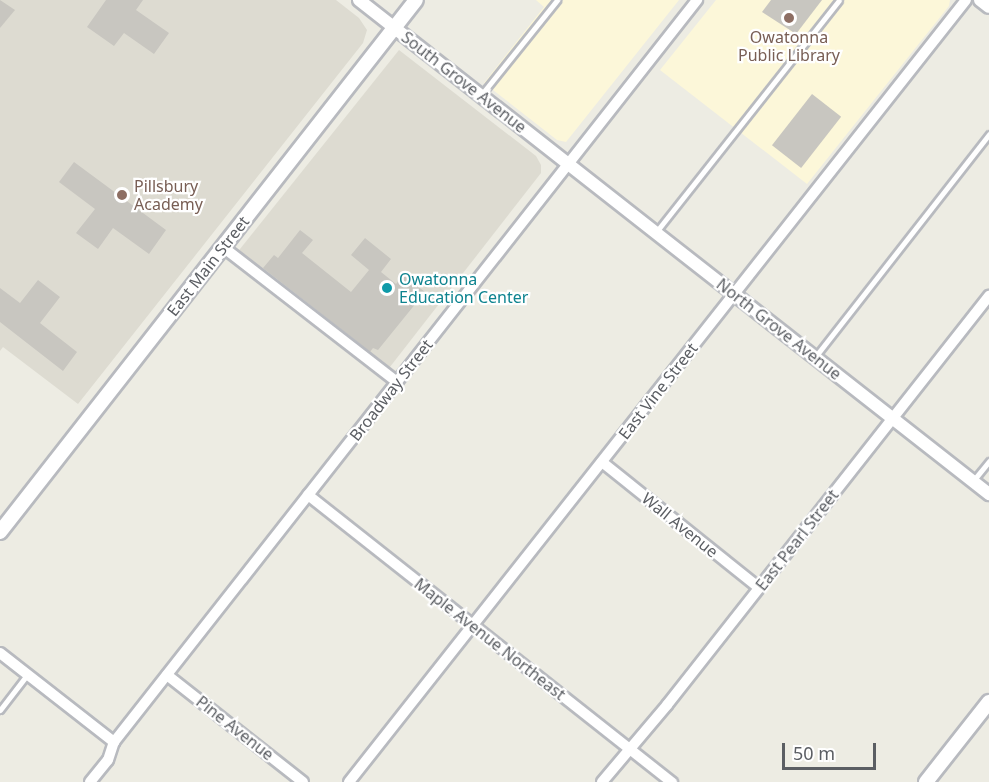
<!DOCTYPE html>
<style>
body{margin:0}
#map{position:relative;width:989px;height:782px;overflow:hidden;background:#edece3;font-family:"Noto Sans",sans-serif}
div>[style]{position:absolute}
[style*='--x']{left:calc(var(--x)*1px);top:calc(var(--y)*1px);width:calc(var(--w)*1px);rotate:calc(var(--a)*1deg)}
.commercial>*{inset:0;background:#fcf7d9}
.education>*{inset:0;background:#dddbd1}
.building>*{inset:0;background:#c8c6c0;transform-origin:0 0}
.roads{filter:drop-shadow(2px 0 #b8babf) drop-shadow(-2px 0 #b8babf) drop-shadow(0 2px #b8babf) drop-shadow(0 -2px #b8babf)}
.service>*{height:5px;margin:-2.5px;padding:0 2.5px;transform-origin:2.5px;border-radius:2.5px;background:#fff}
.minor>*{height:10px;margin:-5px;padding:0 5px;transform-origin:5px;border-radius:5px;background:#fff}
.tertiary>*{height:12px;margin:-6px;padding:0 6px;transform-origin:6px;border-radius:6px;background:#fff}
.secondary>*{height:14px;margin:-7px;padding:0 7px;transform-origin:7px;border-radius:7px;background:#fff}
.dots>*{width:16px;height:16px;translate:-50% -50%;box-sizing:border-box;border:3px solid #fff;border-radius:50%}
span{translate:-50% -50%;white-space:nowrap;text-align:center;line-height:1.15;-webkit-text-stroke:4.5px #fff;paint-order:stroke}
.education-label{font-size:16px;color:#785e54}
.left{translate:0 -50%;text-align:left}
.street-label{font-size:16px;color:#5b5e63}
.culture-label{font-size:16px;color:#0d838f}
.scale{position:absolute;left:782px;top:743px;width:94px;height:27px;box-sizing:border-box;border:3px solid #5b5e63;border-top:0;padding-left:8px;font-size:18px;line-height:21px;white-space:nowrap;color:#5b5e63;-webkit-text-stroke:4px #fff;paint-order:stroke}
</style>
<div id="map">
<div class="commercial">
<div style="clip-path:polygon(536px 0,679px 0,566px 142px,557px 140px,484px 83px,544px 7px)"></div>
<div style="clip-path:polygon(716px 0,950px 0,949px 6px,807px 184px,660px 70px)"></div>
</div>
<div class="education">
<div style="clip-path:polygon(0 0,336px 0,359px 18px,367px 30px,363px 43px,78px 404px,3px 347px,0 351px)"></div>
<div style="clip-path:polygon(399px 50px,536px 156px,541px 165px,541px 173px,386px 372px,236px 254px)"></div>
</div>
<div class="building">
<div style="clip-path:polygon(0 0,15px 10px,0 28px)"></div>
<div style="clip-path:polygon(106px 0,143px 0,136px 10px,169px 33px,154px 54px,124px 33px,114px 46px,87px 27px)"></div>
<div style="clip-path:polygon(771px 0,822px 0,796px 34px,762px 12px)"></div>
<div style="left:812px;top:94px;width:37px;height:65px;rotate:38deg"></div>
<div style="clip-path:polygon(74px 162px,166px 230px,149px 254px,113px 228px,98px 249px,76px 233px,95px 209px,59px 182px)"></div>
<div style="clip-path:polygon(300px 230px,313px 240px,302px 253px,351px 292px,369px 270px,351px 255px,365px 238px,391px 259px,381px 272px,396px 284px,403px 275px,425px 292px,378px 350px,373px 348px,370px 352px,263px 268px,274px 255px,278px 258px)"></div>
<div style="clip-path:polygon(38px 280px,60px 297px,40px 323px,77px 352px,63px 371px,0 322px,0 288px,20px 303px)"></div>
</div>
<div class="roads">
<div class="service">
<div style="--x:481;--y:95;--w:122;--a:-51.3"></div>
<div style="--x:656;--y:232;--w:295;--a:-51.7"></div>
<div style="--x:815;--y:357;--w:283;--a:-52"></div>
<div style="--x:973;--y:481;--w:26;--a:-51"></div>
<div style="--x:0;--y:710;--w:44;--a:-52.4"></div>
</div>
<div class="minor">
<div style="--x:223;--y:247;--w:220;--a:37.8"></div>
<div style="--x:602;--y:462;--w:201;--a:38.7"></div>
<div style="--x:308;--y:495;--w:464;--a:38.3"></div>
<div style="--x:0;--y:653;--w:145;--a:38"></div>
<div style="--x:167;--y:675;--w:173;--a:38.2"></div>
<div style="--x:90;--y:782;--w:28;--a:-51"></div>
<div style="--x:108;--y:760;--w:19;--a:-72"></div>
<div style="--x:114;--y:742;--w:944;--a:-51.84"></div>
<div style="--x:349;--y:782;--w:996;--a:-51.73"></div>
<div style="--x:602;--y:782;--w:101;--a:-49.8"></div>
<div style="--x:667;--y:705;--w:521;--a:-51.79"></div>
</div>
<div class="tertiary">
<div style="--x:359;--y:0;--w:801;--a:38.1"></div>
<div style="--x:980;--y:0;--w:11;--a:38"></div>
</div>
<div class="secondary">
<div style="--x:0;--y:532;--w:675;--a:-51.98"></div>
<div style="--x:926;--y:782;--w:102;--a:-51.8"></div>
</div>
</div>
<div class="dots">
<div style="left:789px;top:18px;background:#8d6e63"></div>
<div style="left:122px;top:195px;background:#8d6e63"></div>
<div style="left:387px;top:288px;background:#0f9aa8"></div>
</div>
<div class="education-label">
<span style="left:789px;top:46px">Owatonna<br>Public Library</span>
<span class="left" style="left:134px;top:195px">Pillsbury<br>Academy</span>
</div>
<div class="street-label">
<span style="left:464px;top:82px;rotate:38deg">South Grove Avenue</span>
<span style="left:208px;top:266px;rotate:-52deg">East Main Street</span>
<span style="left:779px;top:329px;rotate:38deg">North Grove Avenue</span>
<span style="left:391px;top:390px;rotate:-52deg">Broadway Street</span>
<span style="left:658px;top:391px;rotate:-52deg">East Vine Street</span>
<span style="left:680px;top:525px;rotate:39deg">Wall Avenue</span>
<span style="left:797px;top:540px;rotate:-52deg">East Pearl Street</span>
<span style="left:490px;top:639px;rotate:38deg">Maple Avenue Northeast</span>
<span style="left:235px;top:728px;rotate:38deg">Pine Avenue</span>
</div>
<div class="culture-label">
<span class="left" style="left:399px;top:288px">Owatonna<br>Education Center</span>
</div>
<div class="scale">50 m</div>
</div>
